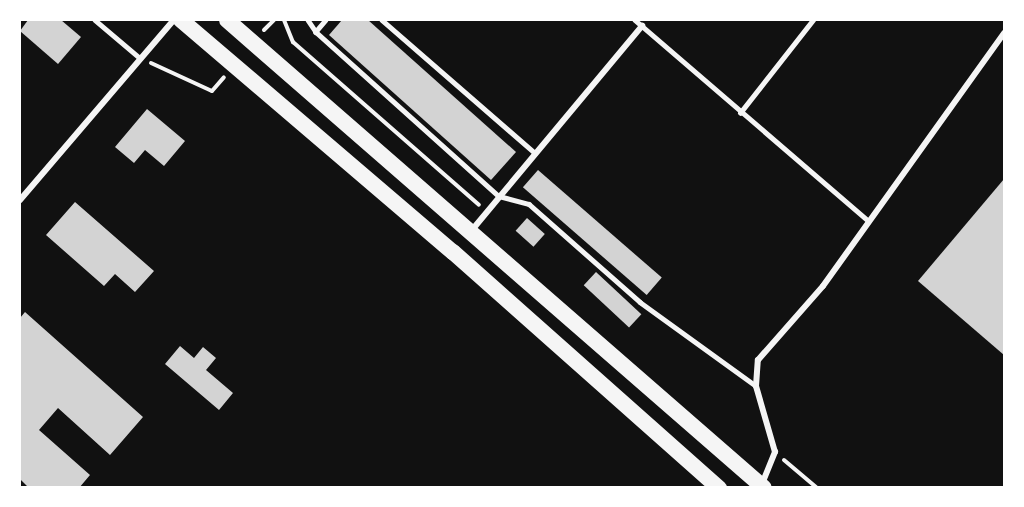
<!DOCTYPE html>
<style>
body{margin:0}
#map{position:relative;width:1024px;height:507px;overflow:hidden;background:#111;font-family:Raleway,sans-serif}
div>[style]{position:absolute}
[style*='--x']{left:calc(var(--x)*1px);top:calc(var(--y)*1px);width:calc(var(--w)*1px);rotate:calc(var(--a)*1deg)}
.building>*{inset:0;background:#d3d3d3;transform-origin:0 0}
.path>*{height:4px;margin:-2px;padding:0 2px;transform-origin:2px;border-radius:2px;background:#f5f5f5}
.service>*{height:4.5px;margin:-2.25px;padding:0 2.25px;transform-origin:2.25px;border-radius:2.25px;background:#f5f5f5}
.minor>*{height:6px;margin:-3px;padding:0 3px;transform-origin:3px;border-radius:3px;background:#f5f5f5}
.trunk>*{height:16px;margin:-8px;padding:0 8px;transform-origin:8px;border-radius:8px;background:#f5f5f5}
span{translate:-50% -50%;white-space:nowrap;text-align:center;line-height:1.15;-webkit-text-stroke:4.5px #fff;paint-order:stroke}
.frame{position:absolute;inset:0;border:21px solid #fff;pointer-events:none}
</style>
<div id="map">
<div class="building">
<div style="clip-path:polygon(28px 20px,61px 20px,81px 37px,58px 64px,20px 31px)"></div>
<div style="clip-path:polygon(342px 20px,368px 20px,516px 152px,491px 180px,329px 35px)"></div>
<div style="clip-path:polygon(147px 109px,185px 141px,164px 166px,145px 150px,134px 163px,115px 147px)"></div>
<div style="left:538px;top:170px;width:164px;height:23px;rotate:41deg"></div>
<div style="clip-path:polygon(1004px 179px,1004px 355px,918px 281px)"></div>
<div style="clip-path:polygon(75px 202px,154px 271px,135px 292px,115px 274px,104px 286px,46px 235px)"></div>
<div style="left:527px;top:218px;width:24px;height:17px;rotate:42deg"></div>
<div style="left:596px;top:272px;width:62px;height:18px;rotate:43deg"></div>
<div style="clip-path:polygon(25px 312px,143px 417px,110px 455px,58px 408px,39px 430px,90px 475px,79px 488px,29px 488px,20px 479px,20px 318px)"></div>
<div style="clip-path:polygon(180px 346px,194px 358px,203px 347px,216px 358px,206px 370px,233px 393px,219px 410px,165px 364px)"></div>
</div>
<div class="path">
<div style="--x:284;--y:20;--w:24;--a:68"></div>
<div style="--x:293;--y:42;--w:247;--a:41.2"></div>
<div style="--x:264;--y:30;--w:14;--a:-45"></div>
<div style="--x:151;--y:63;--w:67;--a:24.7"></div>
<div style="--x:212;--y:91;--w:18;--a:-49"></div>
<div style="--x:784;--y:460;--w:43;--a:40.3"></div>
</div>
<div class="service">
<div style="--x:95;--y:20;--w:59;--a:40.2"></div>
<div style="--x:308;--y:20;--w:14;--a:56"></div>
<div style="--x:326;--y:20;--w:16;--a:130"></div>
<div style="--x:316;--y:32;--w:246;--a:41.9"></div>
<div style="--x:499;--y:196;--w:31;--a:15"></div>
<div style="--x:529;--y:204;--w:148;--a:41.4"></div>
<div style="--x:640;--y:302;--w:143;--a:35.9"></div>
<div style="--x:382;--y:20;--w:203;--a:41"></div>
<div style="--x:635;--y:20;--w:308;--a:40.7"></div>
<div style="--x:740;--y:113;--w:118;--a:-51.9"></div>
</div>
<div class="minor">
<div style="--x:20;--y:200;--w:237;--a:-49.5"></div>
<div style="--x:472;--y:230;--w:266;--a:-50.2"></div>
<div style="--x:762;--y:484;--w:35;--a:-68"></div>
<div style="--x:775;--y:452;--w:69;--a:-106.1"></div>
<div style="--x:756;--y:386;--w:26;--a:-86"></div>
<div style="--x:758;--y:360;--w:98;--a:-48.7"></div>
<div style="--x:823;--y:286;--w:311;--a:-54.4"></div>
</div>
<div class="trunk">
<div style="--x:181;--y:20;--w:358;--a:40.5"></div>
<div style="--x:453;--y:252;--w:356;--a:41.6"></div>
<div style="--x:227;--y:20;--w:712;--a:41.07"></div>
</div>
<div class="frame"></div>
</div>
